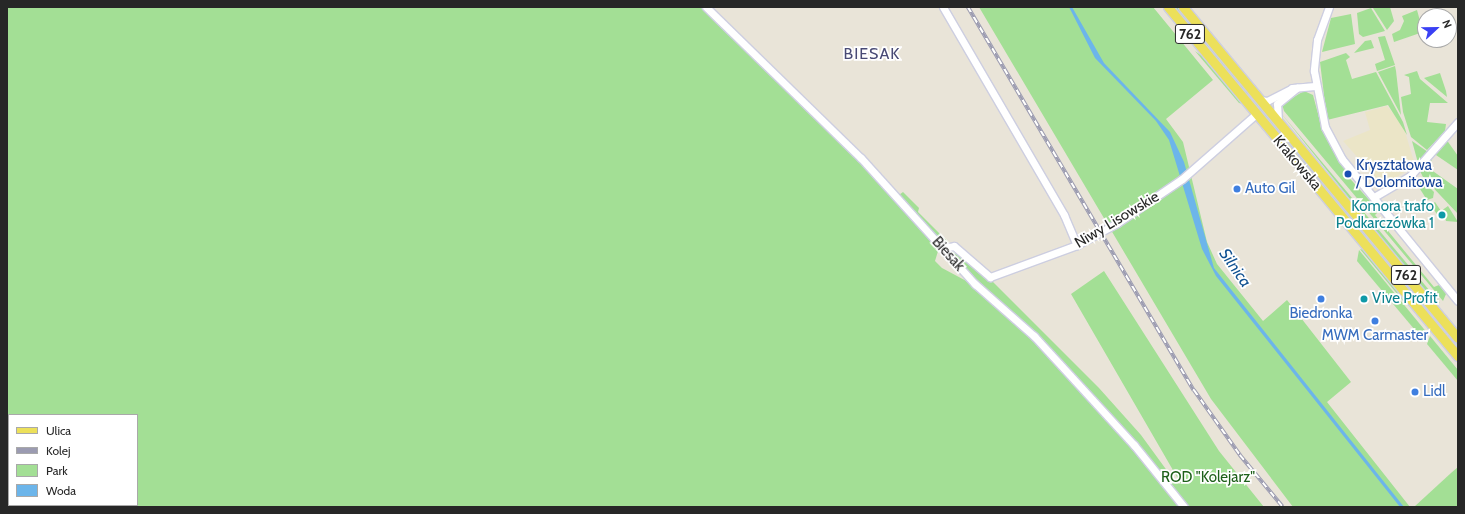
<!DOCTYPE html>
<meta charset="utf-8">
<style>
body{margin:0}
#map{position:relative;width:1465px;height:514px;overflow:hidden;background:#e9e4d8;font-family:Cabin,sans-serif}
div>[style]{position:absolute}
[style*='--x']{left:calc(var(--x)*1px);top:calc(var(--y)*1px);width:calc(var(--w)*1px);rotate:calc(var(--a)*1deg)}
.education>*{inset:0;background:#ebe5c7}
.green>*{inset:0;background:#a3df95}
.water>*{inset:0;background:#6cb5ea}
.roads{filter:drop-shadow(1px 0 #cdcee0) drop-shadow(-1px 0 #cdcee0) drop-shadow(0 1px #cdcee0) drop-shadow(0 -1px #cdcee0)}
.minor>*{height:7px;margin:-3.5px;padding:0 3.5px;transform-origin:3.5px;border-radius:3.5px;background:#fff}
.major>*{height:9px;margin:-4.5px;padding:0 4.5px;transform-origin:4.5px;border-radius:4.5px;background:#ece05a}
.rail>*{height:3.5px;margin-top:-1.75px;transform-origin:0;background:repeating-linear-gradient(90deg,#fff 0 6px,#9b9bb1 0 12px);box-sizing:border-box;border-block:1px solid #9b9bb1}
.dots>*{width:11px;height:11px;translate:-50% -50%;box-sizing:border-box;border:2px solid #fff;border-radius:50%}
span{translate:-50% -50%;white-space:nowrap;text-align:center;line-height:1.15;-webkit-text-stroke:3.5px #fff;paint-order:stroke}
.shield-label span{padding:1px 3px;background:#fff;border:1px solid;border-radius:3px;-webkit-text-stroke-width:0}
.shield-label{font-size:14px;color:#272727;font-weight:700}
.street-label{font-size:15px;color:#272727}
.transit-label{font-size:15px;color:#164399}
.left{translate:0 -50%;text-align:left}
.shop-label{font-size:15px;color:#366cbe}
.culture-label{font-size:15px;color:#0d838f}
.right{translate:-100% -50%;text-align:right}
.park-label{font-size:15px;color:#1e601a}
.neighbourhood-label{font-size:16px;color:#494a75;letter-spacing:1px}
.water-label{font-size:16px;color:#105191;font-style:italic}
.frame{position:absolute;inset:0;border:8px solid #272727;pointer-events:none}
.legend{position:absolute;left:8px;top:414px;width:130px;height:92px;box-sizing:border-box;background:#fff;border:1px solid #a9a9a9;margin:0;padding:5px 7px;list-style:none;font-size:12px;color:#272727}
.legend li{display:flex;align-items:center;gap:8px;height:20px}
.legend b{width:20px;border:1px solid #a9a9a9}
.north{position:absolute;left:1417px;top:8px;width:40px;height:40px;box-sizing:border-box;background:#fff;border:1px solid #a9a9a9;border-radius:50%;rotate:68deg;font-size:11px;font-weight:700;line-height:16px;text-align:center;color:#272727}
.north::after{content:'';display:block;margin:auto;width:14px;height:18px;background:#3a40f4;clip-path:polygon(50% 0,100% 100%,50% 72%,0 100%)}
</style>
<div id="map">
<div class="education">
<div style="clip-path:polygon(1387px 106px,1403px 125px,1415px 165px,1383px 186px,1343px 141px,1370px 130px,1365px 112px)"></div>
</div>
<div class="green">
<div style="clip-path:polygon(evenodd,7px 7px,702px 7px,867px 169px,939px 248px,935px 261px,942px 268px,972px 284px,1021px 328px,1136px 445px,973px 278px,950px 249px,954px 248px,988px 277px,1099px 388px,1141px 435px,1176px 483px,1181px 484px,1071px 294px,1104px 271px,1219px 451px,1264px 507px,7px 507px,7px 7px,9px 415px,137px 415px,137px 505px,9px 505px,9px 415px)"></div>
<div style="clip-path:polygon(979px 7px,1153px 7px,1213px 80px,1166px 119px,1183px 142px,1207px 242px,1217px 264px,1263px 321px,1287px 300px,1351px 382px,1327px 402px,1410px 507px,1293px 507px,1211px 399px)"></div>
<div style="clip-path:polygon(1172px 7px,1178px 7px,1251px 97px,1249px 99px)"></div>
<div style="clip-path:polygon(1390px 7px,1394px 21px,1387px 30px,1373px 8px)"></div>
<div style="clip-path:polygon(1371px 8px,1385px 31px,1363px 37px,1359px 34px,1357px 13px)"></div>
<div style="clip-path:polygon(1417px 10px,1423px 32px,1394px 42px,1392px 34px,1400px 30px,1404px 21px,1402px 16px)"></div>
<div style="clip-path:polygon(1351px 14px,1355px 44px,1322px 52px,1331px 18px)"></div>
<div style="clip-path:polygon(1385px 36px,1395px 65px,1377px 71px,1375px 64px,1385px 60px,1378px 37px)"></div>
<div style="clip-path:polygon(1371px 40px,1374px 48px,1354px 53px,1365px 41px)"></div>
<div style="clip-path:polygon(1195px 51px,1206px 59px,1243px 104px,1239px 103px)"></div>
<div style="clip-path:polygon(1346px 53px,1350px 57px,1346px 60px,1352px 79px,1376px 72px,1403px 122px,1407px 135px,1388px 105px,1327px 120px,1320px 62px)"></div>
<div style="clip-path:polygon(1395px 66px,1396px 71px,1401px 115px,1378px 72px)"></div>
<div style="clip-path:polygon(1417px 71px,1420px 79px,1448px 103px,1430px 103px,1427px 122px,1446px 124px,1445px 131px,1427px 150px,1411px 137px,1403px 112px,1401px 97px,1411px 94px,1409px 77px,1404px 75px)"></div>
<div style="clip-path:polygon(1440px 73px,1446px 91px,1447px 97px,1424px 78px)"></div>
<div style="clip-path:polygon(1304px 91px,1313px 95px,1321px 125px,1345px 165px,1345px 173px,1379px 211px,1375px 215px,1434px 287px,1439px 285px,1446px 294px,1443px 301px,1284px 111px,1282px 104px)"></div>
<div style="clip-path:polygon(1255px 99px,1458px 344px,1458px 346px,1251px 101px)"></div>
<div style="clip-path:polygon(1280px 112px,1440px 303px,1427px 295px)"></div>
<div style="clip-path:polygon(1446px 139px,1458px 156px,1458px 170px,1433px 153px)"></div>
<div style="clip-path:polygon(1412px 141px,1428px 152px,1418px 163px)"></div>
<div style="clip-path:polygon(1432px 157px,1430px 169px,1458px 189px,1458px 214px,1423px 177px,1420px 171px)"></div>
<div style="clip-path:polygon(1413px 178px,1421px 179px,1434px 192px,1433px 198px,1427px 200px)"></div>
<div style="clip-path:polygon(903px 192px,919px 208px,918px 212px,950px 244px,942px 243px,899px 195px)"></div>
<div style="clip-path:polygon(1435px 202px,1441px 211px,1448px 206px,1458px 222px,1446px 221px,1443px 212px,1438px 216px,1431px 205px)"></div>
<div style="clip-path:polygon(1360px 249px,1364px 250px,1404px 300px,1403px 301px)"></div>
<div style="clip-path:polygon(1359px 250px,1428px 334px,1425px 342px,1357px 261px)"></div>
<div style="clip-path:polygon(1430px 336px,1458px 370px,1458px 381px,1427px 344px)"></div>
<div style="clip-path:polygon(1458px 467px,1458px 507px,1414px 507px,1451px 473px)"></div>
</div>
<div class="water">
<div style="clip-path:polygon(1069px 7px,1072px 7px,1104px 63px,1170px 132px,1184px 162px,1214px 268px,1404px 507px,1400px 507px,1216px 276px,1202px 249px,1169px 140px,1156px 121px,1095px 58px)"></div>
</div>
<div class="roads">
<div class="minor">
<div style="--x:706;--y:7;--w:216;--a:44.3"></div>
<div style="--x:861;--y:158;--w:170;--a:47.9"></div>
<div style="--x:975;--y:284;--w:79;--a:41.4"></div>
<div style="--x:1034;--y:336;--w:148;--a:47.5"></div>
<div style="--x:1134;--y:445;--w:80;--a:51.1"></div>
<div style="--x:943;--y:7;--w:241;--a:59.8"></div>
<div style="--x:1064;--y:215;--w:33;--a:67"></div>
<div style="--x:1329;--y:7;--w:35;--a:110"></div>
<div style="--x:1317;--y:40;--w:31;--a:96"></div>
<div style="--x:1314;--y:71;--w:57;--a:78.9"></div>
<div style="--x:1325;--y:127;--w:36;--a:62"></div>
<div style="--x:1342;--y:159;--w:183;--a:50.8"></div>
<div style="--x:1260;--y:100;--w:7;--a:8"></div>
<div style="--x:1267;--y:101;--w:28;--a:-27"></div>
<div style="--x:1292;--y:88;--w:23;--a:-5"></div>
<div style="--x:1278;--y:121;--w:17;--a:-93"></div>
<div style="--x:1277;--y:104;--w:26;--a:-39"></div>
<div style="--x:1374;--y:197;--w:42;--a:-30.3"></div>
<div style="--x:1410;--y:176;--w:72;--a:-48.4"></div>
<div style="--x:942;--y:248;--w:12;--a:-9"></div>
<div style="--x:954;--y:246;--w:48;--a:40.7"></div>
<div style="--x:990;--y:277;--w:93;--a:-20.2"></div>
<div style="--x:1077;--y:245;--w:46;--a:-28.8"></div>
<div style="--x:1117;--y:223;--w:78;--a:-34.1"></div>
<div style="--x:1182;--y:179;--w:98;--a:-41.3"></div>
</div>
<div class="major">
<div style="--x:1168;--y:7;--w:454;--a:50.3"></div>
<div style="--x:1183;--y:7;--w:430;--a:50.3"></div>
</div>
</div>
<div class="rail">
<div style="--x:968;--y:7;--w:445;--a:59.5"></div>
<div style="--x:1194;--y:390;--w:80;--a:54.7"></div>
<div style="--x:1240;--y:455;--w:67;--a:50.4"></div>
</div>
<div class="dots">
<div style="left:1348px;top:174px;background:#1a4fb4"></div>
<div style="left:1237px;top:189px;background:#3f7fe0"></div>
<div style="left:1442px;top:215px;background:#0f9aa8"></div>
<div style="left:1321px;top:299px;background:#3f7fe0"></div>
<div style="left:1364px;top:299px;background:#0f9aa8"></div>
<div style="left:1375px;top:321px;background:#3f7fe0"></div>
<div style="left:1415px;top:392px;background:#3f7fe0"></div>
</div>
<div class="shield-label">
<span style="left:1190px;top:34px">762</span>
<span style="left:1406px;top:275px">762</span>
</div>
<div class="street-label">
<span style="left:1297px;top:163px;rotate:50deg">Krakowska</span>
<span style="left:1117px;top:220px;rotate:-31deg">Niwy Lisowskie</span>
<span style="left:948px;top:254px;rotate:48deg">Biesak</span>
</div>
<div class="transit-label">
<span class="left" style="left:1356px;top:174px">Kryształowa<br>/ Dolomitowa</span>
</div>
<div class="shop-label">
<span class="left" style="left:1245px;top:189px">Auto Gil</span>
<span style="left:1321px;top:314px">Biedronka</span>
<span style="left:1375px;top:336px">MWM Carmaster</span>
<span class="left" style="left:1423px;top:392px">Lidl</span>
</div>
<div class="culture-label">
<span class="right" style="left:1434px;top:215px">Komora trafo<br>Podkarczówka 1</span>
<span class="left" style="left:1372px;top:299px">Vive Profit</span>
</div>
<div class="park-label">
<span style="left:1208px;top:478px">ROD "Kolejarz"</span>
</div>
<div class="neighbourhood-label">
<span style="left:872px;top:54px">BIESAK</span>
</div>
<div class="water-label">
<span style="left:1235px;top:268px;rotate:55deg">Silnica</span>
</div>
<div class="frame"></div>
<ul class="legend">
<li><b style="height:5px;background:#ece05a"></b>Ulica</li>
<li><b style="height:5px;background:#9b9bb1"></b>Kolej</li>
<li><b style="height:11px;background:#a3df95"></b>Park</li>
<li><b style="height:11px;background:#6cb5ea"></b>Woda</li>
</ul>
<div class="north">N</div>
</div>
